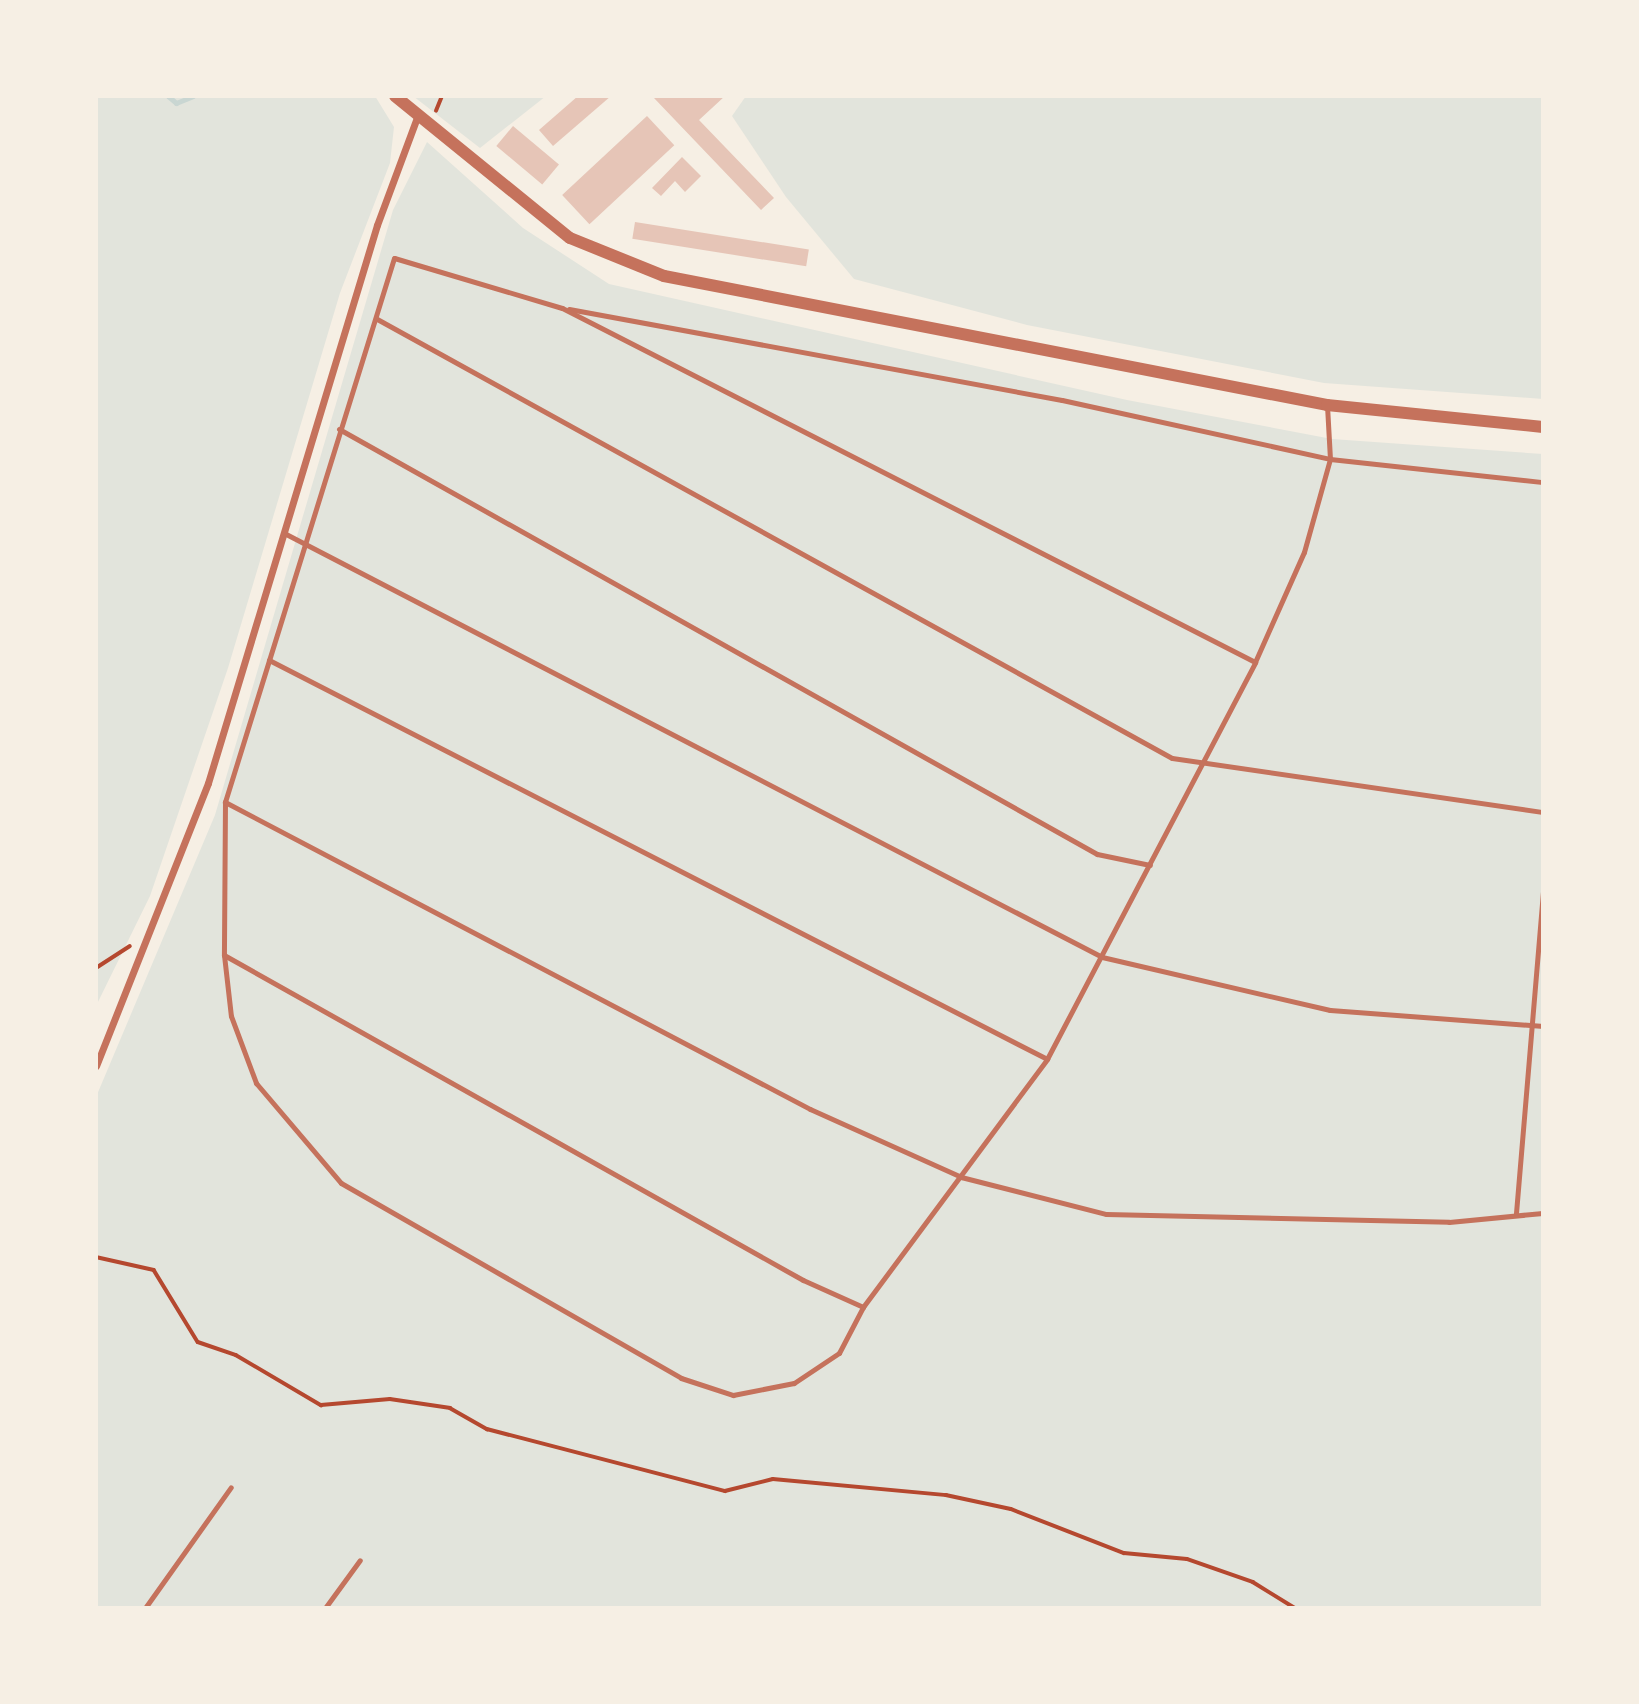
<!DOCTYPE html>
<style>
body{margin:0}
#map{position:relative;width:1639px;height:1704px;overflow:hidden;background:#f6efe4;font-family:"Open Sans",sans-serif}
div>[style]{position:absolute}
[style*='--x']{left:calc(var(--x)*1px);top:calc(var(--y)*1px);width:calc(var(--w)*1px);rotate:calc(var(--a)*1deg)}
.green>*{inset:0;background:#e2e4dc}
.stream>*{height:5px;margin:-2.5px;padding:0 2.5px;transform-origin:2.5px;border-radius:2.5px;background:#c9d6d2}
.building>*{inset:0;background:#e6c5b7;transform-origin:0 0}
.path>*{height:3.5px;margin:-1.75px;padding:0 1.75px;transform-origin:1.75px;border-radius:1.75px;background:#b5482f}
.service>*{height:5px;margin:-2.5px;padding:0 2.5px;transform-origin:2.5px;border-radius:2.5px;background:#c5725c}
.minor>*{height:7px;margin:-3.5px;padding:0 3.5px;transform-origin:3.5px;border-radius:3.5px;background:#c5725c}
.tertiary>*{height:12px;margin:-6px;padding:0 6px;transform-origin:6px;border-radius:6px;background:#c5725c}
span{translate:-50% -50%;white-space:nowrap;text-align:center;line-height:1.15;-webkit-text-stroke:7px #f6efe4;paint-order:stroke}
.frame{position:absolute;inset:0;border:98px solid #f6efe4;pointer-events:none}
</style>
<div id="map">
<div class="green">
<div style="clip-path:polygon(96px 96px,375px 96px,394px 127px,390px 163px,340px 293px,228px 668px,150px 896px,96px 1006px)"></div>
<div style="clip-path:polygon(413px 96px,546px 96px,480px 148px)"></div>
<div style="clip-path:polygon(746px 96px,1543px 96px,1543px 399px,1324px 383px,1027px 325px,854px 279px,786px 197px,732px 116px)"></div>
<div style="clip-path:polygon(427px 142px,523px 228px,609px 284px,1127px 400px,1332px 439px,1543px 454px,1543px 1608px,96px 1608px,96px 1097px,215px 815px,393px 210px)"></div>
</div>
<div class="stream">
<div style="--x:168;--y:96;--w:11;--a:41"></div>
<div style="--x:176;--y:103;--w:18;--a:-22"></div>
</div>
<div class="building">
<div style="clip-path:polygon(578px 96px,611px 96px,553px 146px,539px 130px)"></div>
<div style="clip-path:polygon(725px 96px,699px 120px,774px 198px,761px 210px,654px 98px)"></div>
<div style="left:647px;top:116px;width:40px;height:116px;rotate:47deg"></div>
<div style="left:513px;top:126px;width:60px;height:26px;rotate:40deg"></div>
<div style="clip-path:polygon(682px 157px,701px 176px,685px 192px,675px 181px,661px 196px,652px 188px)"></div>
<div style="left:635px;top:222px;width:176px;height:17px;rotate:9deg"></div>
</div>
<div class="path">
<div style="--x:436;--y:111;--w:16;--a:-68"></div>
<div style="--x:96;--y:968;--w:40;--a:-32.9"></div>
<div style="--x:96;--y:1257;--w:59;--a:12.6"></div>
<div style="--x:154;--y:1270;--w:84;--a:58.6"></div>
<div style="--x:198;--y:1342;--w:40;--a:18.9"></div>
<div style="--x:236;--y:1355;--w:99;--a:30.5"></div>
<div style="--x:321;--y:1405;--w:69;--a:-5"></div>
<div style="--x:390;--y:1399;--w:61;--a:8.5"></div>
<div style="--x:450;--y:1408;--w:43;--a:29.6"></div>
<div style="--x:487;--y:1429;--w:246;--a:14.6"></div>
<div style="--x:725;--y:1491;--w:49;--a:-14"></div>
<div style="--x:773;--y:1479;--w:174;--a:5.3"></div>
<div style="--x:946;--y:1495;--w:66;--a:12.2"></div>
<div style="--x:1011;--y:1509;--w:121;--a:21.3"></div>
<div style="--x:1124;--y:1553;--w:63;--a:5.4"></div>
<div style="--x:1187;--y:1559;--w:70;--a:19.2"></div>
<div style="--x:1253;--y:1582;--w:49;--a:31.8"></div>
</div>
<div class="service">
<div style="--x:569;--y:309;--w:501;--a:10.46"></div>
<div style="--x:1062;--y:400;--w:274;--a:12.4"></div>
<div style="--x:1330;--y:459;--w:54;--a:-93.2"></div>
<div style="--x:377;--y:319;--w:908;--a:28.91"></div>
<div style="--x:1172;--y:758;--w:375;--a:8.3"></div>
<div style="--x:339;--y:429;--w:869;--a:29.28"></div>
<div style="--x:1097;--y:854;--w:54;--a:11.7"></div>
<div style="--x:284;--y:533;--w:921;--a:27.4"></div>
<div style="--x:1102;--y:957;--w:234;--a:13.1"></div>
<div style="--x:1330;--y:1010;--w:214;--a:4.3"></div>
<div style="--x:269;--y:660;--w:874;--a:27.15"></div>
<div style="--x:1255;--y:662;--w:778;--a:-152.94"></div>
<div style="--x:562;--y:308;--w:175;--a:-163.4"></div>
<div style="--x:394;--y:258;--w:570;--a:107.26"></div>
<div style="--x:225;--y:802;--w:153;--a:90.4"></div>
<div style="--x:224;--y:955;--w:61;--a:83.5"></div>
<div style="--x:231;--y:1016;--w:72;--a:69.5"></div>
<div style="--x:256;--y:1083;--w:131;--a:49.6"></div>
<div style="--x:341;--y:1183;--w:392;--a:29.8"></div>
<div style="--x:681;--y:1378;--w:55;--a:18.1"></div>
<div style="--x:733;--y:1395;--w:62;--a:-11.1"></div>
<div style="--x:794;--y:1383;--w:54;--a:-33.7"></div>
<div style="--x:839;--y:1353;--w:52;--a:-62.4"></div>
<div style="--x:863;--y:1307;--w:309;--a:-53.4"></div>
<div style="--x:1047;--y:1059;--w:448;--a:-62.3"></div>
<div style="--x:1255;--y:662;--w:120;--a:-66"></div>
<div style="--x:1304;--y:552;--w:97;--a:-74.4"></div>
<div style="--x:1330;--y:459;--w:214;--a:6.2"></div>
<div style="--x:225;--y:802;--w:661;--a:27.69"></div>
<div style="--x:810;--y:1109;--w:166;--a:24.2"></div>
<div style="--x:961;--y:1177;--w:150;--a:14.3"></div>
<div style="--x:1106;--y:1214;--w:343;--a:1.3"></div>
<div style="--x:1449;--y:1222;--w:94;--a:-5.5"></div>
<div style="--x:224;--y:955;--w:664;--a:29.31"></div>
<div style="--x:803;--y:1280;--w:66;--a:24.2"></div>
<div style="--x:1516;--y:1213;--w:324;--a:-85.2"></div>
<div style="--x:145;--y:1608;--w:148;--a:-54.6"></div>
<div style="--x:325;--y:1608;--w:59;--a:-53.9"></div>
</div>
<div class="minor">
<div style="--x:96;--y:1066;--w:304;--a:-68.4"></div>
<div style="--x:208;--y:783;--w:583;--a:-73.15"></div>
<div style="--x:377;--y:225;--w:117;--a:-69.6"></div>
</div>
<div class="tertiary">
<div style="--x:395;--y:96;--w:225;--a:39.1"></div>
<div style="--x:570;--y:238;--w:101;--a:22"></div>
<div style="--x:664;--y:276;--w:675;--a:11.01"></div>
<div style="--x:1327;--y:405;--w:217;--a:5.8"></div>
</div>
<div class="frame"></div>
</div>
